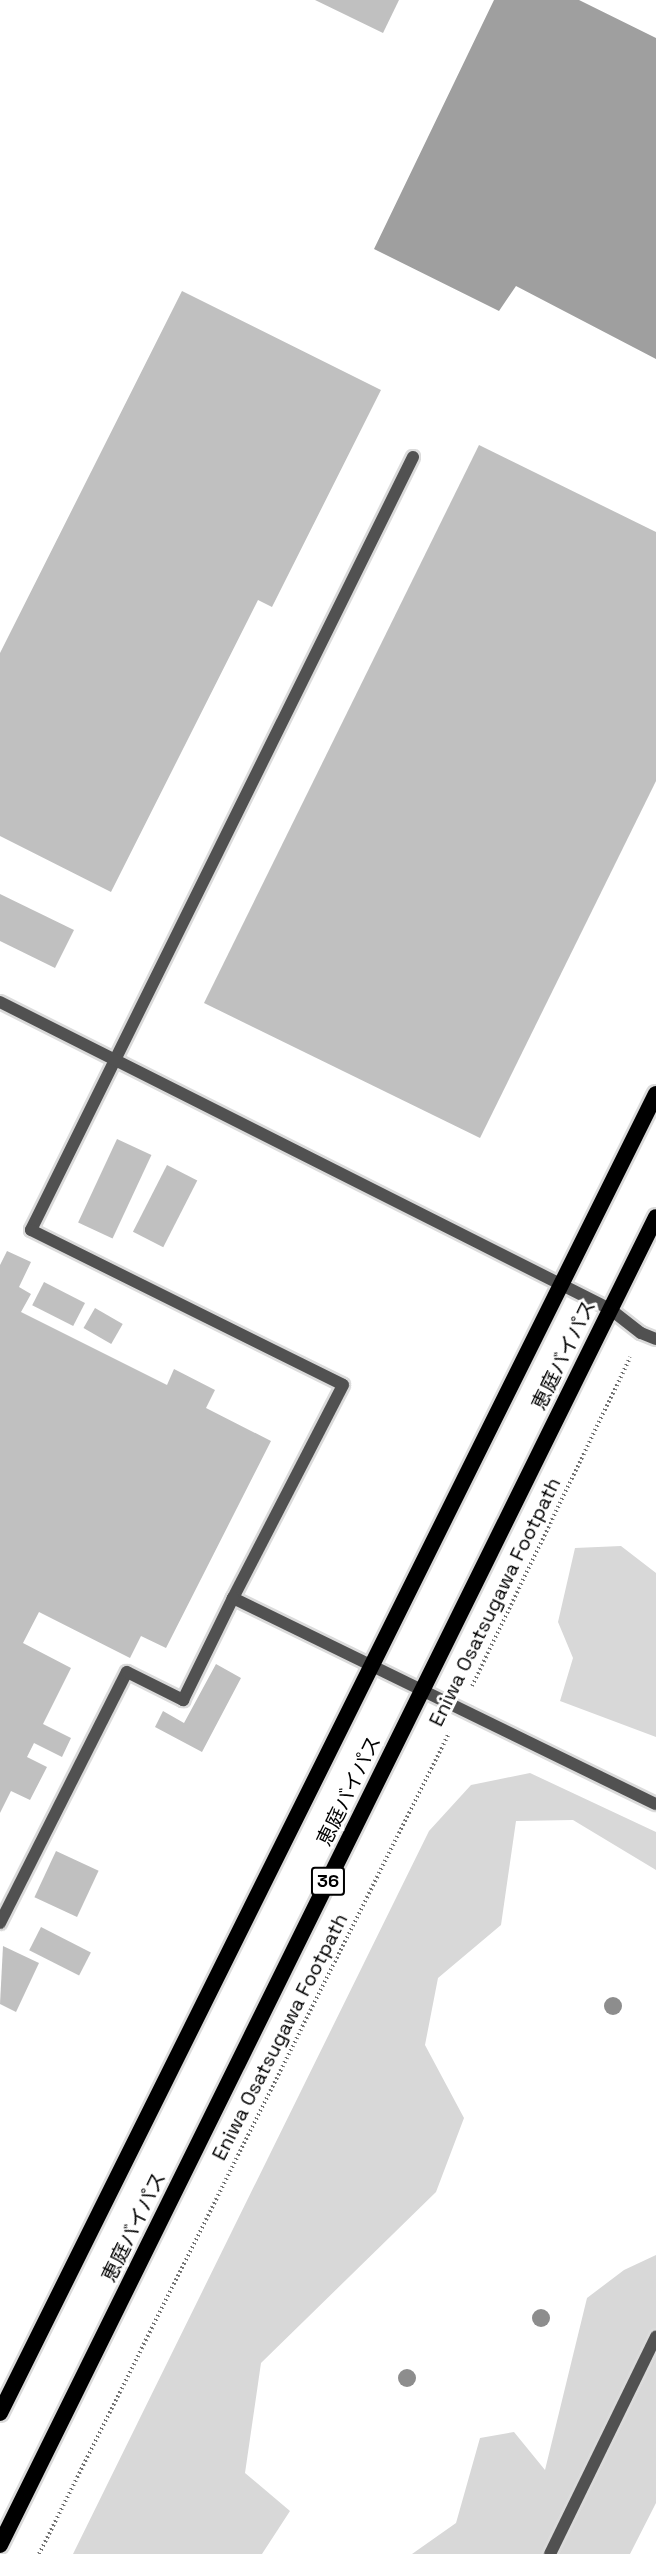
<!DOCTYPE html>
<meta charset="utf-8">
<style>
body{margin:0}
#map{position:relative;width:656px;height:2554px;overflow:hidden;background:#fff;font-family:"Space Grotesk","Noto Sans JP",sans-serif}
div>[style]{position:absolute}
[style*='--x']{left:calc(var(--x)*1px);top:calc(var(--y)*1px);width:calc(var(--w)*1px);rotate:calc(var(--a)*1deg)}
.green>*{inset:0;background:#d8d8d8}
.water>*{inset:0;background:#9f9f9f}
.building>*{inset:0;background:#c0c0c0;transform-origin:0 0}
.path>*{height:4px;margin-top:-2px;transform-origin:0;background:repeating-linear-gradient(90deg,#737373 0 1.5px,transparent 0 4.5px)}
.roads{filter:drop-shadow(2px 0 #dbdbdb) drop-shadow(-2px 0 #dbdbdb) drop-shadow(0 2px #dbdbdb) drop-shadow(0 -2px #dbdbdb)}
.service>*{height:12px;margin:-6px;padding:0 6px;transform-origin:6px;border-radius:6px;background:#515151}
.minor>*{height:12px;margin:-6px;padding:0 6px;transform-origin:6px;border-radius:6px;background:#515151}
.trunk>*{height:16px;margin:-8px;padding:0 8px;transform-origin:8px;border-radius:8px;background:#000}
.trees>*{width:18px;height:18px;margin:-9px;border-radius:50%;background:#8d8d8d}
span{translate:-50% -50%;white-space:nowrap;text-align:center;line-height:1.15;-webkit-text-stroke:6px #fff;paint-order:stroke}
.shield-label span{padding:2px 4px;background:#fff;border:2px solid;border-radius:4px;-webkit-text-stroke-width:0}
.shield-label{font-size:18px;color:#000;font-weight:700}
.street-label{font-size:20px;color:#000}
</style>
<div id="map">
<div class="green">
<div style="clip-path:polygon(621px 1546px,656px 1573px,656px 1737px,560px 1701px,573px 1658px,558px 1622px,575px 1548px)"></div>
<div style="clip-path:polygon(530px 1773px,656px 1832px,656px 1870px,573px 1820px,516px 1821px,501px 1925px,438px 1978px,425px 2045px,464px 2118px,436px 2192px,261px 2363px,245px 2473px,290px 2511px,262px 2554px,73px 2554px,429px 1831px,471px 1785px)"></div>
<div style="clip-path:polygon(656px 2255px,656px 2503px,630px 2554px,412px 2554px,456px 2523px,480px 2438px,514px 2432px,545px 2470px,587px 2298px,624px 2270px)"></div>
</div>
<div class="water">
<div style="clip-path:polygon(494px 0,579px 0,656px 38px,656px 359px,516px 286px,499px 311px,374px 249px)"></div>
</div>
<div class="building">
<div style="clip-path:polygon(315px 0,399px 0,383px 33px)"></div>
<div style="clip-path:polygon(182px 291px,381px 390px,272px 607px,258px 600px,111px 892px,0 836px,0 653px)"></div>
<div style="clip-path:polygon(479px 445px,656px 532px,656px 781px,480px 1138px,204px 1003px)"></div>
<div style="clip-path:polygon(0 894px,74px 930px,55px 968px,0 941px)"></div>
<div style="left:117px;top:1139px;width:38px;height:92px;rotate:25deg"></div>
<div style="left:167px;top:1165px;width:34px;height:75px;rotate:27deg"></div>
<div style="clip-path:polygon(7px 1251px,31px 1262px,19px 1287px,31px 1294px,21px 1312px,167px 1385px,174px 1369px,215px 1390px,206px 1408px,271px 1441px,166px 1648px,141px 1636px,130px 1658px,39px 1612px,23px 1643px,71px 1668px,43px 1724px,71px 1738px,62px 1757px,34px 1743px,27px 1757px,47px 1767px,30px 1800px,11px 1791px,0 1813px,0 1265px)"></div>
<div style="left:44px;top:1282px;width:46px;height:26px;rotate:27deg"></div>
<div style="left:95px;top:1308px;width:32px;height:23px;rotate:30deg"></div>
<div style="clip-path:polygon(216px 1664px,241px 1678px,202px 1752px,155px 1727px,163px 1711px,184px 1723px)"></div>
<div style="left:56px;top:1851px;width:47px;height:51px;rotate:25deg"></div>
<div style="left:41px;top:1927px;width:56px;height:26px;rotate:27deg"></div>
<div style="clip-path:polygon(3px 1946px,39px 1963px,16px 2012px,0 2004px)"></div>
</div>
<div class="path">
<div style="--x:472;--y:1686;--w:365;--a:-64.3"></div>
<div style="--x:39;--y:2554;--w:918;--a:-63.46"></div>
</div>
<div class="roads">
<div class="service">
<div style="--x:413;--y:457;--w:862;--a:116.3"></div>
<div style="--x:31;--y:1230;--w:348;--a:26.4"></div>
<div style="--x:343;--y:1385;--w:240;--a:117.3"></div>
<div style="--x:233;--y:1598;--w:470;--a:26"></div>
<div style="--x:610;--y:1309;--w:39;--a:38"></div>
<div style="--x:641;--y:1333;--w:16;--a:22"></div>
<div style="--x:0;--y:1923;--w:281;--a:-63.2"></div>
<div style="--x:127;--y:1672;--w:63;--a:26.6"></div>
<div style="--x:183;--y:1700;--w:114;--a:-63.9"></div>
<div style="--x:550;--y:2554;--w:242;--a:-64"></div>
</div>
<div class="minor">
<div style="--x:0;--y:1002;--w:683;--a:26.72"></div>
</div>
<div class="trunk">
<div style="--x:0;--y:2413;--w:1473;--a:-63.56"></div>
<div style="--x:0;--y:2545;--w:1481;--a:-63.71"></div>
</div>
</div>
<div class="trees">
<div style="left:613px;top:2006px"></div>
<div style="left:541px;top:2318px"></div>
<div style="left:407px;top:2378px"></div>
</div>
<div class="shield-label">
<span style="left:328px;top:1881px">36</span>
</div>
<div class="street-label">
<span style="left:564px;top:1355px;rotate:-64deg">恵庭バイパス</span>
<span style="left:495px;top:1602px;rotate:-64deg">Eniwa Osatsugawa Footpath</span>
<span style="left:349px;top:1791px;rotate:-64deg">恵庭バイパス</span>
<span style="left:280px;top:2037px;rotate:-63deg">Eniwa Osatsugawa Footpath</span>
<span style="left:134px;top:2227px;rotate:-64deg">恵庭バイパス</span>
</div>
</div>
